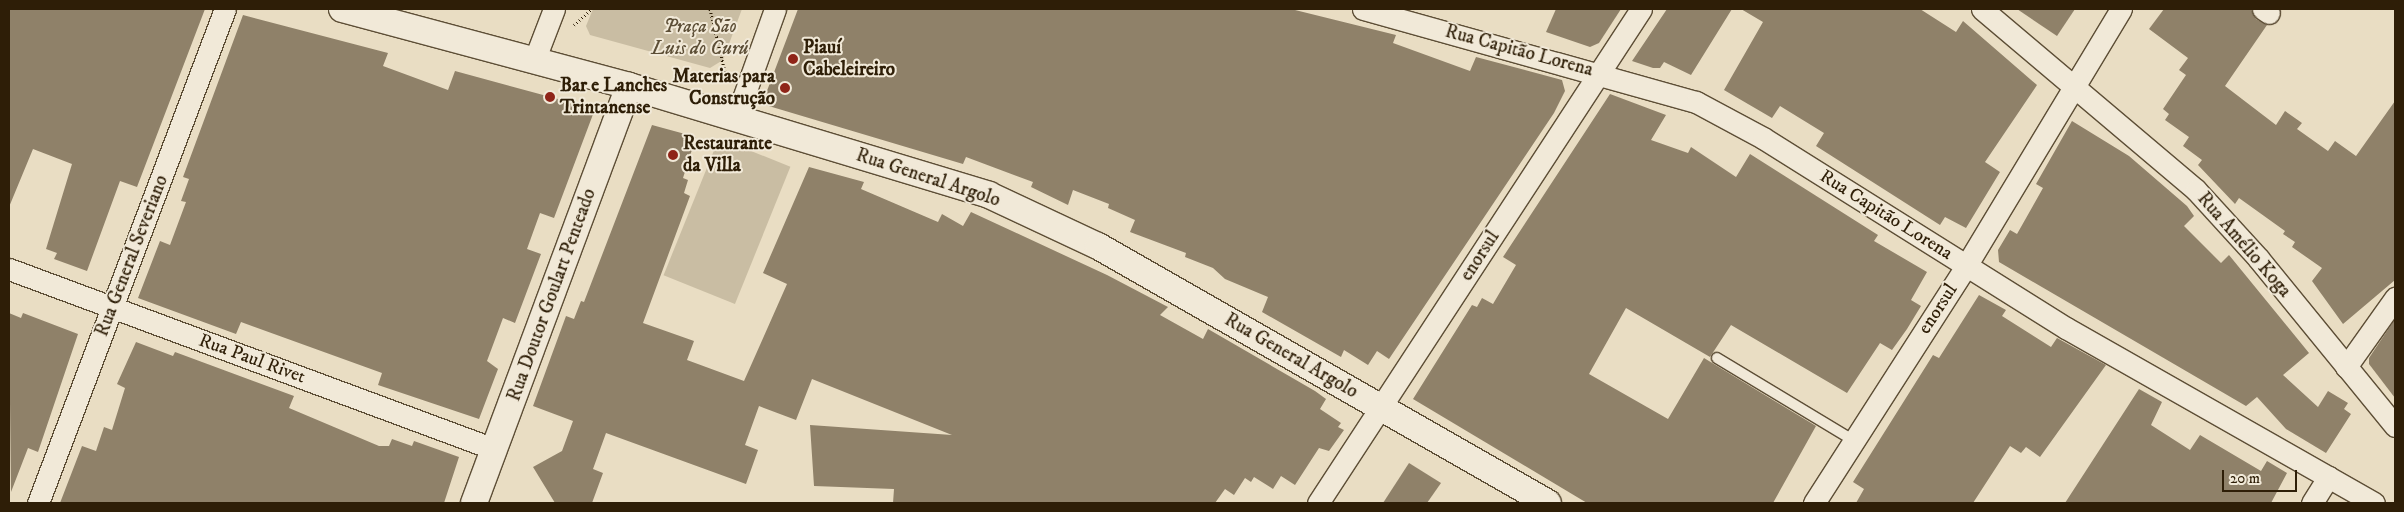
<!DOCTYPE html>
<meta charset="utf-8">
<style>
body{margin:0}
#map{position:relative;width:2404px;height:512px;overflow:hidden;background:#e9ddc3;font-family:"IM FELL DW Pica",serif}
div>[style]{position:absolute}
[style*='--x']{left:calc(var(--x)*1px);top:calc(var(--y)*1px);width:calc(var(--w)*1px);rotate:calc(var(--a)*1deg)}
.green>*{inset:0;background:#c9bda3;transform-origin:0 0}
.building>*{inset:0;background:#8f8169}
.path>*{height:3px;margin-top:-1.5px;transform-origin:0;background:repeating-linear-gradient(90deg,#2e1e07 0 1px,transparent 0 3.5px)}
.roads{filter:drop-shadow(1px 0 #5d4e36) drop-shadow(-1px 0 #5d4e36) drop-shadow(0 1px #5d4e36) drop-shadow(0 -1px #5d4e36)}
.service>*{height:10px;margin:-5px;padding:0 5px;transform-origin:5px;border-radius:5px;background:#f1e9d8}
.minor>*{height:21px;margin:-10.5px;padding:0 10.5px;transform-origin:10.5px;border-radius:10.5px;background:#f1e9d8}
.tertiary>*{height:26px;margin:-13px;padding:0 13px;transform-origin:13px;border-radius:13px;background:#f1e9d8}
.dots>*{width:14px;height:14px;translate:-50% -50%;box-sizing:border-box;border:2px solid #f1e9d8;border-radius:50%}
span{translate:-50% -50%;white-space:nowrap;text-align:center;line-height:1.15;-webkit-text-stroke:4px #f1e9d8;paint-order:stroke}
.park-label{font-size:19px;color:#5c4e36;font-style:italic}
.poi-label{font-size:19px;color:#2e1e07;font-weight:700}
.left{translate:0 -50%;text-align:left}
.right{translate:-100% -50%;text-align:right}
.street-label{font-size:19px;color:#2e1e07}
.frame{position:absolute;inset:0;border:10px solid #2e1e07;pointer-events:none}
.scale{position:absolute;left:2222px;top:470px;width:75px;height:22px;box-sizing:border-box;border:2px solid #2e1e07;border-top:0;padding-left:6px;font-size:15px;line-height:18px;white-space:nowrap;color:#2e1e07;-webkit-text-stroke:4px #f1e9d8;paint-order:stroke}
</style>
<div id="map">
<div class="green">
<div style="clip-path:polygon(593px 9px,742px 9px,723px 60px,710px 68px,590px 35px,586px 26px)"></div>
<div style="left:719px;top:138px;width:77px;height:148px;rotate:22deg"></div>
</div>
<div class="building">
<div style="clip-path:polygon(9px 9px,205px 9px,137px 187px,120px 181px,87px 271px,54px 259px,57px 253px,46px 249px,72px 164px,33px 149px,9px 207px)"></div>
<div style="clip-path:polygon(798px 9px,1291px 9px,1396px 35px,1393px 43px,1470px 71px,1476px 57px,1562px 80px,1565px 91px,1554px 113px,1389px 359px,1377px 351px,1368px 365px,1344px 350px,1341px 357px,1262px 312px,1268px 297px,1225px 279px,1213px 268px,1185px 257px,1186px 253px,1130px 232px,1135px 220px,1108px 208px,1109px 204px,1073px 190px,1068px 205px,1031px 187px,1033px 182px,966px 157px,963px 164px,762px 104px)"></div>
<div style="clip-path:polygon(1556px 9px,1621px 9px,1599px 43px,1590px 47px,1546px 32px)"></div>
<div style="clip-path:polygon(1667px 9px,1732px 9px,1691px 75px,1664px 62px,1660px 68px,1653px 68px,1632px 61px)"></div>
<div style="clip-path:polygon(1741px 9px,1920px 9px,1956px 32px,1963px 21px,2037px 85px,1985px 162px,2000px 172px,1966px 228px,1945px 217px,1940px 225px,1816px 146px,1824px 133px,1780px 106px,1772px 118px,1724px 90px,1763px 22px)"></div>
<div style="clip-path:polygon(2017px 9px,2075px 9px,2057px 36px)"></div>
<div style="clip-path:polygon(2164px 9px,2251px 9px,2256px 19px,2267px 25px,2225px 86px,2276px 125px,2285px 111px,2302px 123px,2297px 129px,2328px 151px,2335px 141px,2356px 156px,2395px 101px,2395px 280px,2343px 324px,2312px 281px,2322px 268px,2292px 247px,2295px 242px,2283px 234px,2285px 231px,2239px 198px,2235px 204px,2198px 165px,2202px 160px,2183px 146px,2189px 137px,2165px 120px,2169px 114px,2163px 109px,2186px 75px,2179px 70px,2188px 58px,2149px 29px)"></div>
<div style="clip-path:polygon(243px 15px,388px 53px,383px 66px,448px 90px,455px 71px,595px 109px,554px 218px,540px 213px,527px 249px,541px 254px,515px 323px,503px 318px,487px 361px,498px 369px,479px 419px,378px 385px,382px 373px,241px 322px,236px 334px,138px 298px,160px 241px,170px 245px,186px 202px,181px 201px,189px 179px,183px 177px)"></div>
<div style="clip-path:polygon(1610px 94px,1666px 115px,1651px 140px,1688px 153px,1691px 147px,1736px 177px,1750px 154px,1878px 235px,1874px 241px,1927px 272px,1911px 300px,1921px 306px,1907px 329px,1892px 350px,1880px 343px,1847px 393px,1731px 325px,1710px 357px,1626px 308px,1589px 374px,1668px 419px,1704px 358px,1816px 426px,1773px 503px,1587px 503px,1413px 399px,1472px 305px,1477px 307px,1482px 298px,1493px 304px,1516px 265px,1503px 257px)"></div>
<div style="clip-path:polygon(2072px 121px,2129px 156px,2187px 206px,2194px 216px,2184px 226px,2221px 263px,2229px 255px,2309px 353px,2283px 375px,2318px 407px,2328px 391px,2348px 403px,2344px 409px,2351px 414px,2326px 453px,2286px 429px,2257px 397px,2246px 406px,1999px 262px,1998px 250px,2010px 230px,2017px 234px,2043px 188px,2036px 184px)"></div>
<div style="clip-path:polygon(652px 125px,696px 137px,683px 178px,688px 180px,684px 193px,690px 196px,643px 323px,694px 341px,687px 360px,744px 381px,787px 284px,763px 273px,809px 167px,864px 182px,861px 189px,938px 222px,942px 214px,963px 226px,971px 212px,1107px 275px,1168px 307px,1160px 315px,1203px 339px,1208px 329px,1315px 391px,1326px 399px,1320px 409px,1341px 423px,1338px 427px,1344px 430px,1329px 451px,1319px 448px,1295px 485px,1281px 476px,1273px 489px,1254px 477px,1251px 482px,1245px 478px,1234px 495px,1225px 489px,1215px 503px,893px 503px,894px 489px,814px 486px,810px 425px,952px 435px,812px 379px,796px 420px,759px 406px,745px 445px,758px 450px,746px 484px,606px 433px,593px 469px,603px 473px,592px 503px,555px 503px,533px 467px,562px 451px,573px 421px,533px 406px,566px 316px,574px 319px,581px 301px,584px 302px)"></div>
<div style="clip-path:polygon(1979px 295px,2006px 310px,2002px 316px,2051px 347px,2057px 338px,2106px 365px,2040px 457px,2026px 447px,2021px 453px,2010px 446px,1973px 503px,1856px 503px,1864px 489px,1853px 482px,1933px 355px,1939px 358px)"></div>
<div style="clip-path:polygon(9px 313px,21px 318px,23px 313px,78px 334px,38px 452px,28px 448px,11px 492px)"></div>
<div style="clip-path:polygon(2395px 319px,2395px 398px,2369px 364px,2369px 358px)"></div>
<div style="clip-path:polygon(136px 342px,173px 356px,175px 352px,294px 396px,289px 408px,379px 446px,389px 446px,392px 439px,412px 446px,414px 441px,459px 457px,444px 503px,60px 503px,82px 446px,96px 451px,104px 427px,112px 430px,125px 388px,117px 384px)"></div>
<div style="clip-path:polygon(2139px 389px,2162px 402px,2151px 425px,2190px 450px,2200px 435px,2261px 471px,2267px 461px,2287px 473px,2271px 503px,2065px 503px)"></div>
<div style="clip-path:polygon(1409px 463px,1441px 483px,1427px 503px,1383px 503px)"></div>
</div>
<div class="path">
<div style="--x:710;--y:9;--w:69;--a:76.6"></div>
<div style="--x:574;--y:25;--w:24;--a:-42"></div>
</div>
<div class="roads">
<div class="service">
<div style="--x:1717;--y:358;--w:159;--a:31.1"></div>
</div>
<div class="minor">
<div style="--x:1363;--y:9;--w:346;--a:15.6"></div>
<div style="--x:1696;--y:102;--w:76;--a:28.2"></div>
<div style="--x:1763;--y:138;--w:358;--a:32.1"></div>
<div style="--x:2066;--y:328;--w:354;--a:29.6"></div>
<div style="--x:1982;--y:9;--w:280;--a:40.2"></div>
<div style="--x:2196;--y:190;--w:92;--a:47.6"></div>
<div style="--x:2258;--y:258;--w:217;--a:50.8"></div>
<div style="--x:2263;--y:9;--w:7;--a:34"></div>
<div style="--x:534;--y:61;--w:56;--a:-69"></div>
<div style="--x:736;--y:118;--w:116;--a:-70.3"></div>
<div style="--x:9;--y:269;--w:517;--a:20.36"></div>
<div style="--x:2346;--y:367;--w:85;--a:-54.6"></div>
<div style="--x:38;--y:503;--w:528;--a:-69.27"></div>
<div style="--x:1318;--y:503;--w:590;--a:-56.82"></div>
<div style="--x:1814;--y:503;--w:282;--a:-57.3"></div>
<div style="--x:1966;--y:266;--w:300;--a:-58.9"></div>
<div style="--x:2312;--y:503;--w:31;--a:-58"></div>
</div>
<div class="tertiary">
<div style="--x:342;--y:9;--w:297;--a:15"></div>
<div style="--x:629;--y:86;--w:376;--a:16.8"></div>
<div style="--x:989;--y:195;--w:120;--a:25.1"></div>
<div style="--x:1098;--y:246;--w:518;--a:29.73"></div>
<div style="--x:474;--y:503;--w:445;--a:-69.6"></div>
</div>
</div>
<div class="dots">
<div style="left:793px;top:59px;background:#8f2418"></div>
<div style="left:785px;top:88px;background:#8f2418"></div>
<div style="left:550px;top:97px;background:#8f2418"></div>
<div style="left:673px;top:155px;background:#8f2418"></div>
</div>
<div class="park-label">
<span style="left:700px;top:38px">Praça São<br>Luis do Curú</span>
</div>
<div class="poi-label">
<span class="left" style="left:803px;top:59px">Piauí<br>Cabeleireiro</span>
<span class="right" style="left:775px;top:88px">Materias para<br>Construção</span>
<span class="left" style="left:560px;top:97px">Bar e Lanches<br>Trintanense</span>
<span class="left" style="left:683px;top:155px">Restaurante<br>da Villa</span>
</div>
<div class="street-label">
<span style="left:1519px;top:51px;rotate:15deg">Rua Capitão Lorena</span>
<span style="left:928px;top:178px;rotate:18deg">Rua General Argolo</span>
<span style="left:1886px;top:215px;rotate:32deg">Rua Capitão Lorena</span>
<span style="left:2244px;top:245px;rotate:49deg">Rua Amélio Koga</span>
<span style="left:132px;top:256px;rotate:-69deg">Rua General Severiano</span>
<span style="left:1480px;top:256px;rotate:-57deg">enorsul</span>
<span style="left:552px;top:295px;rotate:-70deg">Rua Doutor Goulart Penteado</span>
<span style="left:1938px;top:309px;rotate:-57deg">enorsul</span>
<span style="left:1291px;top:356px;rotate:30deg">Rua General Argolo</span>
<span style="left:252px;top:359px;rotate:20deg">Rua Paul Rivet</span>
</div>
<div class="frame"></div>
<div class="scale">20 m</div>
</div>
